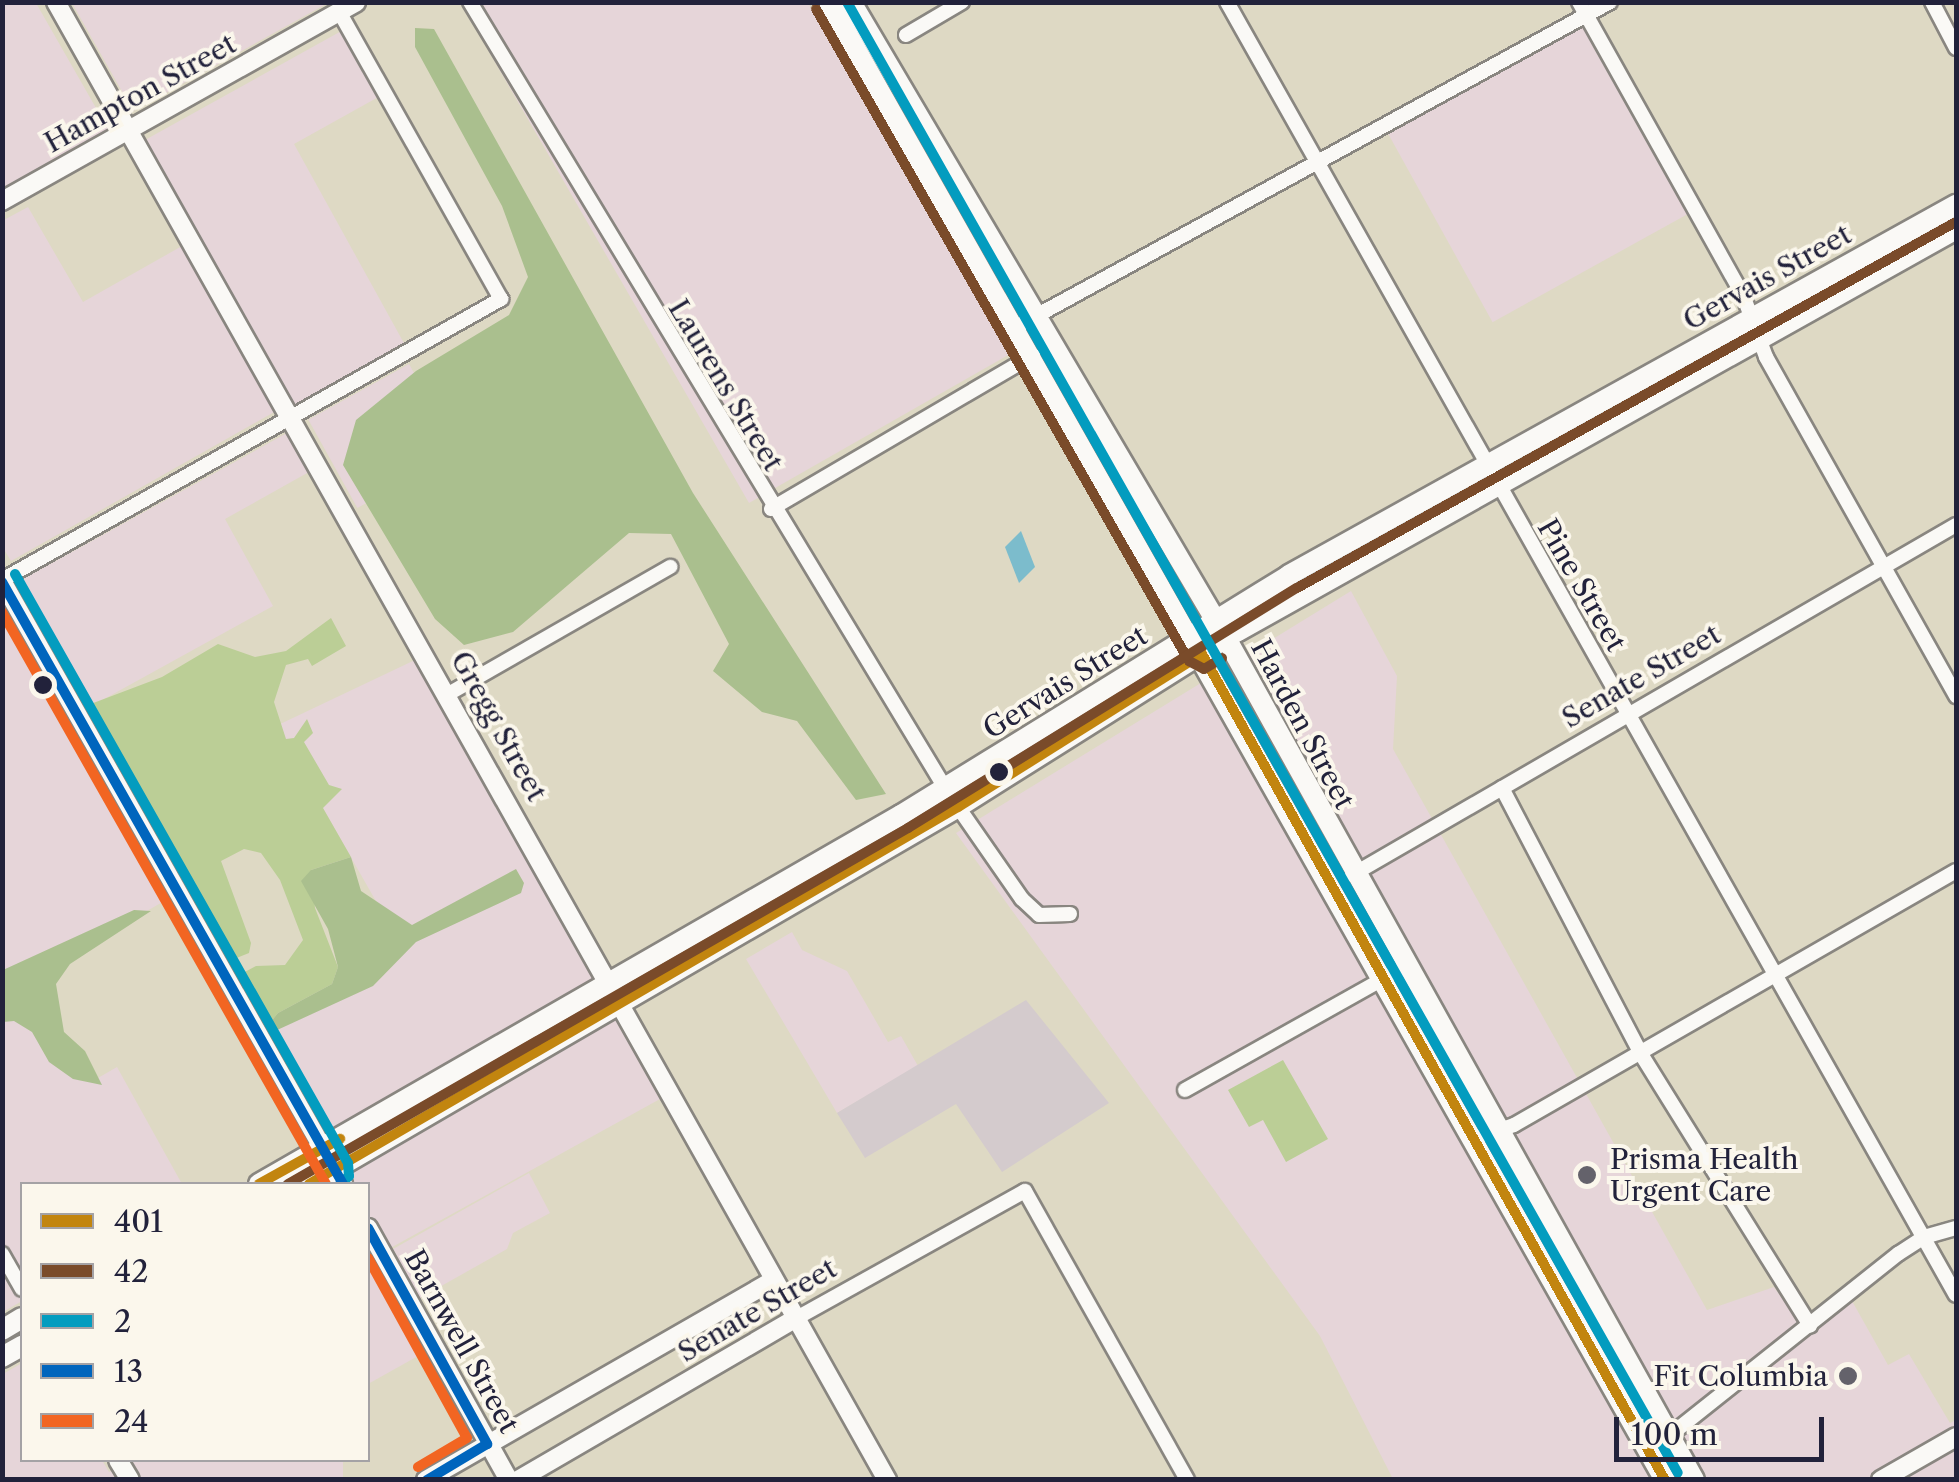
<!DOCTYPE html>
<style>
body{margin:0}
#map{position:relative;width:1959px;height:1482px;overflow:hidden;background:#ded9c4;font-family:"Libre Caslon Text",serif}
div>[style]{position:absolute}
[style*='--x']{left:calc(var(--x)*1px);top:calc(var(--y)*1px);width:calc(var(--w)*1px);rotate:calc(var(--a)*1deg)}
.built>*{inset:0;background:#e6d5d9;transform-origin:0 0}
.industrial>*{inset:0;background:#d4cbcd}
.green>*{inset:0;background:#bbce96}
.forest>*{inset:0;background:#aabf8e}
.water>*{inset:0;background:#7cbccc}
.roads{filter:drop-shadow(2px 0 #898680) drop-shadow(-2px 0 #898680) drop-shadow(0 2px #898680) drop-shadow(0 -2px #898680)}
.minor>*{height:14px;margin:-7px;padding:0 7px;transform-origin:7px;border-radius:7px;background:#faf9f6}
.tertiary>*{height:18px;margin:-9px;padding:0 9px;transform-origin:9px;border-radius:9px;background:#faf9f6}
.secondary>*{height:20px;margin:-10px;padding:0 10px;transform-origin:10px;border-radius:10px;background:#faf9f6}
.primary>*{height:20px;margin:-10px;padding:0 10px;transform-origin:10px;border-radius:10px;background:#faf9f6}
.bus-1>*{height:10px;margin:-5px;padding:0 5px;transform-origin:5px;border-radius:5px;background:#c2850f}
.bus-2>*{height:10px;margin:-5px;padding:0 5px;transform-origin:5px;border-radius:5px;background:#7a4b2a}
.bus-3>*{height:10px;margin:-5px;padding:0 5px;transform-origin:5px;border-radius:5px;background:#039cbf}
.bus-4>*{height:10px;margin:-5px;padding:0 5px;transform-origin:5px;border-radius:5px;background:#0065bd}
.bus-5>*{height:10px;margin:-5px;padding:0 5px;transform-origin:5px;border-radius:5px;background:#f26522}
.dots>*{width:28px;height:28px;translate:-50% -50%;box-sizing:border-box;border:5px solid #fbf7ec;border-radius:50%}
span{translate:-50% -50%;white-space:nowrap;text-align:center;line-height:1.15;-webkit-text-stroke:8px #fbf7ec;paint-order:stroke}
.street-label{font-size:28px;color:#22223b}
.poi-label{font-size:28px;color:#22223b}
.left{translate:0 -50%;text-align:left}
.right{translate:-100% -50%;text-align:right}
.frame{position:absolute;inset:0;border:5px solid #22223b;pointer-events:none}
.legend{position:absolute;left:20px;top:1182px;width:350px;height:280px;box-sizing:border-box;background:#fbf7ec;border:2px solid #a4a2a5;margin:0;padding:12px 18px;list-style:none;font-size:30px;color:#22223b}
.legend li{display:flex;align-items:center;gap:20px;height:50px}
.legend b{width:50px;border:2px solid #a4a2a5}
.scale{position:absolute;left:1614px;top:1417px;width:210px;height:45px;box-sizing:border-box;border:5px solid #22223b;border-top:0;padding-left:12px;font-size:30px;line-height:35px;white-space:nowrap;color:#22223b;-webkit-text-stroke:8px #fbf7ec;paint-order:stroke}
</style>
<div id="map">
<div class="built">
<div style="clip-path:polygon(3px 2px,36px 3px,108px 129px,3px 188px)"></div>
<div style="clip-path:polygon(72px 3px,328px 3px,133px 111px)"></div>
<div style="clip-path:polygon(461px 3px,808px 3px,1010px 354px,749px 503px)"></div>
<div style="left:1587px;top:16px;width:222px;height:231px;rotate:61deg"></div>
<div style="clip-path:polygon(345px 29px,382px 95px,294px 144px,405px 345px,293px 407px,145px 140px)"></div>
<div style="clip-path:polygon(28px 207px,83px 302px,182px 246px,276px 411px,11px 561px,2px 546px,2px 221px)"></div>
<div style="left:409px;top:364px;width:101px;height:115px;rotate:61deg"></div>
<div style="clip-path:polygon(287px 433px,309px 472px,225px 519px,273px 606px,86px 709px,16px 583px)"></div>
<div style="clip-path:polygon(2px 575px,185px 889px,31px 978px,91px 1082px,117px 1067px,182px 1184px,22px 1184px,22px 1301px,3px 1312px)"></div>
<div style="clip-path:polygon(1351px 591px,1397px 676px,1393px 749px,1707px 1310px,1774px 1287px,1809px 1336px,1852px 1301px,1888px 1365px,1909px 1354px,1950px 1423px,1956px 1420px,1956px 1479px,1393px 1479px,1320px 1336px,956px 833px)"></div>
<div style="clip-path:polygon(415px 660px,597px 979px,328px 1131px,266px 1022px,401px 945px,276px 726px)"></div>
<div style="clip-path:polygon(792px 932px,802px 950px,847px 971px,888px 1042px,901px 1036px,918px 1066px,837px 1113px,746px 959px)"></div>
<div style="clip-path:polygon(615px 1019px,660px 1099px,385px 1251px,368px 1220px,368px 1184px,347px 1184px,329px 1153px,530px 1039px,543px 1060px)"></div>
<div style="clip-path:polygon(529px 1173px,550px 1213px,513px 1233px,507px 1249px,420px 1298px,393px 1249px)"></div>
<div style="clip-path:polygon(368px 1246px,427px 1351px,368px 1384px)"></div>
<div style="clip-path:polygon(22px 1363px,22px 1460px,102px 1460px,109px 1472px,119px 1467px,125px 1480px,3px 1480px,3px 1374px)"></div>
<div style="left:129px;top:1460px;width:214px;height:22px"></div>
</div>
<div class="industrial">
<div style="clip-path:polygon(1026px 1000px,1109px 1103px,1002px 1172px,956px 1104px,865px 1158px,837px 1113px)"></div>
</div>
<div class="green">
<div style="clip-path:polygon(331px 618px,346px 646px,312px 666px,308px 659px,286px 665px,274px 702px,286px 739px,294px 738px,307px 719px,313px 733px,304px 742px,329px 785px,342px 789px,323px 808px,351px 857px,311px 870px,315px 908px,338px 967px,332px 984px,278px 1013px,268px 1025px,241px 974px,256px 966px,285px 965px,303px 940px,280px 880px,261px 853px,244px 849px,221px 861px,251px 943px,249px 953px,229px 961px,88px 705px,162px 677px,218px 644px,255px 657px,286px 651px)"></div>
<div style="clip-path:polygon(1283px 1060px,1328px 1139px,1286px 1162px,1263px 1120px,1249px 1127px,1228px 1090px)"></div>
</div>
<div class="forest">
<div style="clip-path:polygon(415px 28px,434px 29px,693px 493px,886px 794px,856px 800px,797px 721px,762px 712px,713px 671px,729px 644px,671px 534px,629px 533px,513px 632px,464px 645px,435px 619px,343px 465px,356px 420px,416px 371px,509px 315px,528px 277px,502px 206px,415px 47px)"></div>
<div style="clip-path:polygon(351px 857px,361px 891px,412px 925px,516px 869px,524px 883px,521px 893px,416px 942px,373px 986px,275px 1031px,268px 1025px,278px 1013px,332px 984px,338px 967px,328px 929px,301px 881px,311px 870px)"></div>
<div style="clip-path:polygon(134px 910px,151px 911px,70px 964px,56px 984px,64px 1032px,85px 1051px,102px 1085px,73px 1079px,49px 1062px,32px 1032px,14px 1021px,3px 1022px,3px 970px)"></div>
</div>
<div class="water">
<div style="clip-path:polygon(1021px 531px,1035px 567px,1019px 583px,1005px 547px)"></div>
</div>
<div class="roads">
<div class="minor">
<div style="--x:470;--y:2;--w:918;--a:58.85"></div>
<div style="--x:1227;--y:2;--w:1484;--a:60.59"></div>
<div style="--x:1579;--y:2;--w:336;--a:60.8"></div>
<div style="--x:1743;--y:295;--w:66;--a:69.6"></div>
<div style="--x:1766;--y:357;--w:389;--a:60.7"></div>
<div style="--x:1932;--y:2;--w:52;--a:62.4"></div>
<div style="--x:906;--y:35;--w:65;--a:-30.5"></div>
<div style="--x:1016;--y:327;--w:677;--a:-28.68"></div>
<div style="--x:771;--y:509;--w:304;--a:-30.4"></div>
<div style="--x:2;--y:580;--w:573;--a:-29.39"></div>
<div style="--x:501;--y:299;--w:330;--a:-119.4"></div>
<div style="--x:450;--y:693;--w:254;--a:-29.8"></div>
<div style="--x:1502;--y:788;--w:300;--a:62.4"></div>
<div style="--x:1641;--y:1054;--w:320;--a:58.1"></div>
<div style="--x:958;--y:807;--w:112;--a:55.2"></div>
<div style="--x:1022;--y:899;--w:23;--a:43"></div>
<div style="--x:1039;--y:915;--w:31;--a:-2"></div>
<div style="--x:1352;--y:875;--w:698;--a:-30.09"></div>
<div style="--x:1185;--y:1090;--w:251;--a:-29.3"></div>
<div style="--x:1473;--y:1139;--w:43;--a:-18.9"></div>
<div style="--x:1514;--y:1125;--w:510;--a:-29.88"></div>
<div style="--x:2;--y:1254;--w:40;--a:60.3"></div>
<div style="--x:795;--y:1319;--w:263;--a:-29.1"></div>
<div style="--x:1025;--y:1191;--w:331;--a:60.7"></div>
<div style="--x:1669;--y:1436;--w:293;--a:-38.5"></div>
<div style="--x:1898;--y:1254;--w:31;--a:-33"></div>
<div style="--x:1924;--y:1237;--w:33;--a:-16"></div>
</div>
<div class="tertiary">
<div style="--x:56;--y:2;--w:1696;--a:60.65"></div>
<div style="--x:2;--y:201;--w:406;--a:-29.3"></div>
<div style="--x:2;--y:581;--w:693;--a:60.51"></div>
<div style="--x:368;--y:1228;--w:289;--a:60.8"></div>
<div style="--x:118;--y:1460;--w:23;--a:59"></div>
<div style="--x:426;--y:1480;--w:401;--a:-29.9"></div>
<div style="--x:518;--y:1480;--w:320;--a:-30.2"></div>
<div style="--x:1881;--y:1480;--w:86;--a:-29.8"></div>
</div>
<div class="secondary">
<div style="--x:829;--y:2;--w:1698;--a:60.51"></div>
<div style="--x:851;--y:2;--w:738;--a:59.48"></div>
<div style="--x:1226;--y:638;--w:963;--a:60.93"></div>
</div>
<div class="primary">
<div style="--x:259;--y:1184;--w:740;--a:-29.89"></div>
<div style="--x:901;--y:815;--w:456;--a:-31.7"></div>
<div style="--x:1289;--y:575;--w:763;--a:-29.02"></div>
<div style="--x:309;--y:1184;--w:751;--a:-30.15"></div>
<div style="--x:958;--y:807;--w:331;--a:-32.2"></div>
<div style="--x:1238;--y:631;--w:823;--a:-29.24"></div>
<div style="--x:2;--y:1330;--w:23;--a:-31"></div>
<div style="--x:2;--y:1357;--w:23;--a:-29"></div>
</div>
</div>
<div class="bus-1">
<div style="--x:259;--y:1184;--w:93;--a:-29.1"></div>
<div style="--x:309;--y:1184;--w:751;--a:-30.15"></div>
<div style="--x:958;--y:807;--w:288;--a:-32.1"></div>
<div style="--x:1202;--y:654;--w:947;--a:60.73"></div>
</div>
<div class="bus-2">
<div style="--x:816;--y:9;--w:751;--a:60.23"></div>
<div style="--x:1189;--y:661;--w:17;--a:28"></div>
<div style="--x:1204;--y:669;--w:21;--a:-31"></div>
<div style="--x:288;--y:1184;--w:715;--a:-29.86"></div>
<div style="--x:908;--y:828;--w:457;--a:-31.7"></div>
<div style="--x:1297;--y:588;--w:754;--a:-29.05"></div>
</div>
<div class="bus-3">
<div style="--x:847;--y:2;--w:1689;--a:60.54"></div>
<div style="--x:15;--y:574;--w:677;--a:60.52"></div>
<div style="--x:348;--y:1163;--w:13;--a:86"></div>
<div style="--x:349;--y:1176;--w:12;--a:138"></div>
</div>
<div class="bus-4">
<div style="--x:2;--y:582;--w:692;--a:60.47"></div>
<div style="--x:368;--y:1228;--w:247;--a:61.1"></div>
<div style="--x:487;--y:1444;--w:70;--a:149"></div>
</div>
<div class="bus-5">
<div style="--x:2;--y:612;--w:657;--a:60.47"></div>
<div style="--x:368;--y:1258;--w:205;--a:61.2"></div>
<div style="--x:467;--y:1438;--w:57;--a:149.4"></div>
</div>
<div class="dots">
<div style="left:43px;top:685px;background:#22223b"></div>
<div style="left:999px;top:772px;background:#22223b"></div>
<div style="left:1587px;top:1175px;background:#64626b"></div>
<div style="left:1848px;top:1376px;background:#64626b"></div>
</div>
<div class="street-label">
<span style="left:140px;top:93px;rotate:-29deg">Hampton Street</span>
<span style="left:1767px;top:277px;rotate:-29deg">Gervais Street</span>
<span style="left:726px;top:385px;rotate:59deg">Laurens Street</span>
<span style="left:1582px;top:585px;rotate:60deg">Pine Street</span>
<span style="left:1641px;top:676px;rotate:-30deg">Senate Street</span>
<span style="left:1065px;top:682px;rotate:-32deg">Gervais Street</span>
<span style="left:1303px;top:724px;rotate:62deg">Harden Street</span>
<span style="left:499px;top:726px;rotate:61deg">Gregg Street</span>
<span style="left:757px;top:1310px;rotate:-30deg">Senate Street</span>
<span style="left:462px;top:1341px;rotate:61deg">Barnwell Street</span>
</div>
<div class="poi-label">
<span class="left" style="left:1610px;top:1175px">Prisma Health<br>Urgent Care</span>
<span class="right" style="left:1828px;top:1376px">Fit Columbia</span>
</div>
<div class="frame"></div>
<ul class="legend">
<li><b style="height:12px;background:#c2850f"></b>401</li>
<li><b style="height:12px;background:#7a4b2a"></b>42</li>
<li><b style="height:12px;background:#039cbf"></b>2</li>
<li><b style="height:12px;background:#0065bd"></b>13</li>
<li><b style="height:12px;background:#f26522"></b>24</li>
</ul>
<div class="scale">100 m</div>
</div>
